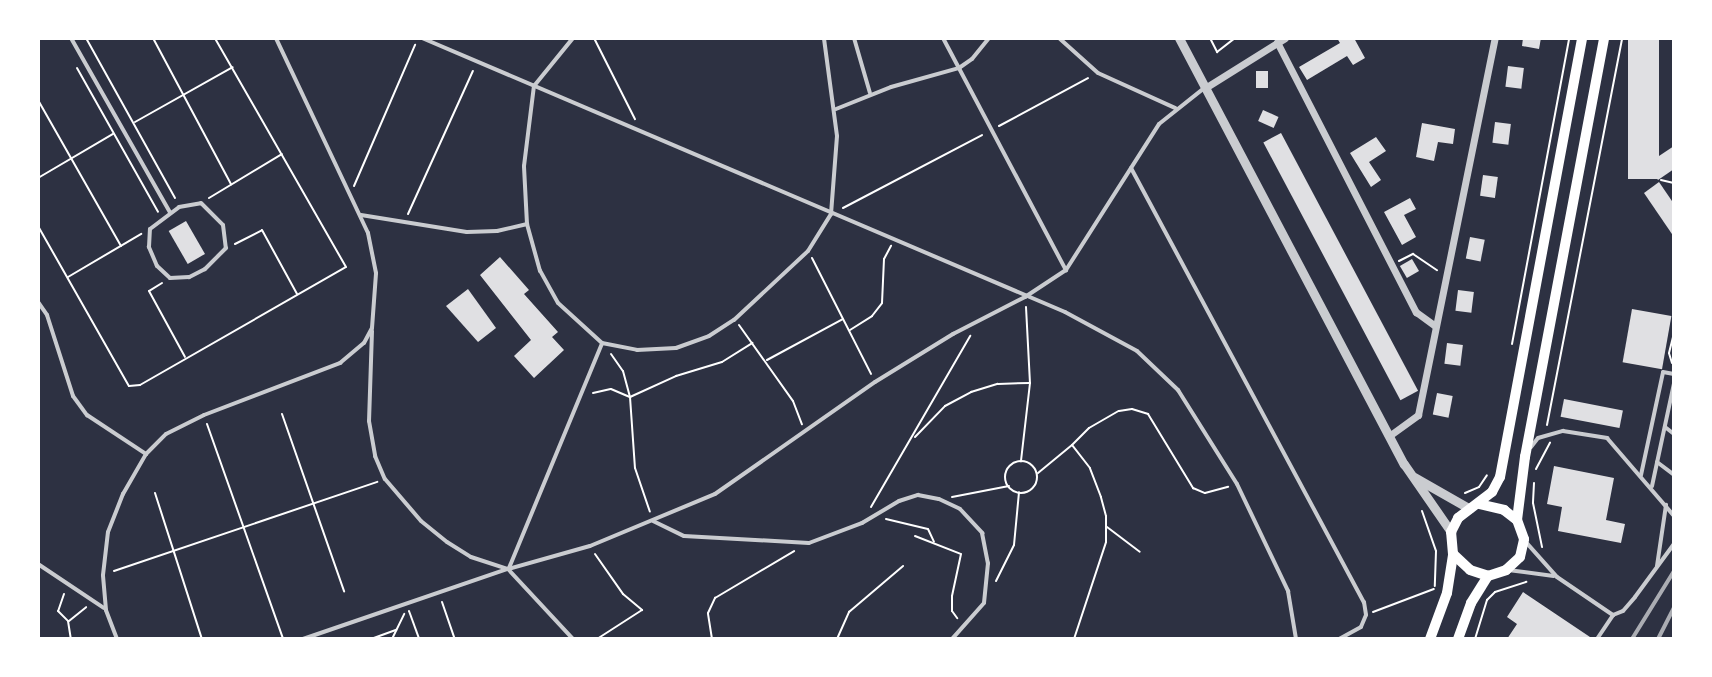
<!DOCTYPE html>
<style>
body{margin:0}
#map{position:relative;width:1712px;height:677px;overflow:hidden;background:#2d3142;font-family:Poppins,sans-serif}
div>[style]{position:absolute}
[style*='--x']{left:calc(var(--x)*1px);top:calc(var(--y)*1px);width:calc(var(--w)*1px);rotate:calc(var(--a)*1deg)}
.building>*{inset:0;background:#e0e0e3;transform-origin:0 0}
.path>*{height:2px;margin:-1px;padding:0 1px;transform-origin:1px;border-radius:1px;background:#fff}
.path>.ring{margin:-1px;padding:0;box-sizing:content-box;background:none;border:2px solid #fff;border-radius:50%}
.service>*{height:4px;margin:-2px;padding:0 2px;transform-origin:2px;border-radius:2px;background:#caccd0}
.minor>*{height:7px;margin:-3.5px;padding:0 3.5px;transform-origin:3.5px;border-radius:3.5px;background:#caccd0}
.tertiary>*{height:9px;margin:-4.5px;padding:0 4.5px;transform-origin:4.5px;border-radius:4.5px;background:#caccd0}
.secondary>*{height:10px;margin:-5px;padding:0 5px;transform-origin:5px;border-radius:5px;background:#fff}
.rail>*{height:4px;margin:-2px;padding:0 2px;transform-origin:2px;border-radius:2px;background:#abadb3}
span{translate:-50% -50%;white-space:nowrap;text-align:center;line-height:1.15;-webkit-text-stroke:8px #fff;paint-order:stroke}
.frame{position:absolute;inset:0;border:40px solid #fff;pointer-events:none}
</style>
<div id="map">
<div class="building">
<div style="clip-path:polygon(1337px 38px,1354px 38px,1365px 58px,1353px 65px,1347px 56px,1307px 80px,1299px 67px,1340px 43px)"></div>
<div style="clip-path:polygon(1523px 38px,1541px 38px,1539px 49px,1522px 46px)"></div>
<div style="left:1628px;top:38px;width:31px;height:141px"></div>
<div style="left:1508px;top:66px;width:16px;height:21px;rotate:7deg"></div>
<div style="left:1256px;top:71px;width:12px;height:17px"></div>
<div style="left:1263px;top:110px;width:17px;height:12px;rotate:24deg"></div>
<div style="left:1495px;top:122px;width:16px;height:21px;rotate:7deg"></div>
<div style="clip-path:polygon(1422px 123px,1455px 129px,1453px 144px,1438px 142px,1434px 161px,1416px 157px)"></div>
<div style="left:1281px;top:133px;width:292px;height:20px;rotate:62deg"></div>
<div style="clip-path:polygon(1376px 137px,1386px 151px,1369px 162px,1381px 180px,1371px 187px,1350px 153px)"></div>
<div style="clip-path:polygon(1674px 146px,1674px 169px,1658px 180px,1647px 164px)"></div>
<div style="left:1483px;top:175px;width:15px;height:21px;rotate:8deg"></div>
<div style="clip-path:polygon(1659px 182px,1674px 204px,1674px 237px,1644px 193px)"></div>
<div style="clip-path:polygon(1410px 198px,1416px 209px,1404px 215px,1416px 237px,1402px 245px,1384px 212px)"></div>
<div style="left:186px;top:221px;width:38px;height:20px;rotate:60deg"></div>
<div style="left:1470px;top:237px;width:15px;height:22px;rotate:11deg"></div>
<div style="clip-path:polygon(500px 257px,529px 290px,524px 294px,558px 332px,552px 337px,564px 350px,534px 378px,514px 356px,531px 340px,480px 275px)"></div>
<div style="left:1412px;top:259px;width:14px;height:14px;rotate:60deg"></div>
<div style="clip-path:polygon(468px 289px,496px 328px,478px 342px,446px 306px)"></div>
<div style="left:1458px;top:290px;width:16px;height:21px;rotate:7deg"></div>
<div style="left:1632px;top:309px;width:40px;height:54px;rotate:10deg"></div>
<div style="left:1447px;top:343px;width:16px;height:21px;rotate:7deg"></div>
<div style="left:1437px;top:393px;width:16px;height:22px;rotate:11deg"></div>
<div style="left:1564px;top:399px;width:60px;height:18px;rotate:11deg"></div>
<div style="clip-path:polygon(1554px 466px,1614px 478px,1606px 520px,1625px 524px,1621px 543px,1558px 531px,1562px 507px,1547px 504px)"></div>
<div style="clip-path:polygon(1523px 592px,1590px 637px,1588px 639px,1507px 639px,1517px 624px,1507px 617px)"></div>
</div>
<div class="path">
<div style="--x:86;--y:38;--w:183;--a:60.9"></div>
<div style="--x:153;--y:38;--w:166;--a:61.9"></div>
<div style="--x:594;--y:38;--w:91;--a:63.2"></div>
<div style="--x:1210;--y:38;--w:16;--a:63"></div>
<div style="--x:1217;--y:52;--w:23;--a:-38"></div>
<div style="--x:77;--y:68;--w:165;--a:60.6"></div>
<div style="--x:38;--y:100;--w:168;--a:60.4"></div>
<div style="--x:135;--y:122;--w:112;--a:-29.3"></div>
<div style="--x:999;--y:126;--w:101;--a:-28.3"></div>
<div style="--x:38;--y:178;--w:87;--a:-30.4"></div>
<div style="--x:1661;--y:180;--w:13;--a:13"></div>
<div style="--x:354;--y:186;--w:154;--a:-66.6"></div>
<div style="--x:209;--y:198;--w:85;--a:-31.1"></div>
<div style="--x:843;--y:208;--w:157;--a:-27.7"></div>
<div style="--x:408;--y:214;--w:157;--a:-65.6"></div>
<div style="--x:38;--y:226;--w:184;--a:60.4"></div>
<div style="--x:129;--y:386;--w:11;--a:-5"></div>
<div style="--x:140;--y:385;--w:237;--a:-29.8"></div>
<div style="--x:346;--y:267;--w:264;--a:-119.8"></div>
<div style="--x:235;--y:244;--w:30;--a:-27"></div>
<div style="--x:262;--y:230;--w:73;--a:61.3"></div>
<div style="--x:812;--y:258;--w:130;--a:63"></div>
<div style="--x:1399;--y:261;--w:16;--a:-27"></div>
<div style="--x:1413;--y:254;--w:29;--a:34"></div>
<div style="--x:68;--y:277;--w:85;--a:-30.5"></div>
<div style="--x:162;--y:283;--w:15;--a:148"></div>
<div style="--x:149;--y:291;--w:75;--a:61.4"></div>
<div style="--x:1026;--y:307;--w:76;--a:87"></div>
<div style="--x:739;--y:325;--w:93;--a:54.6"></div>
<div style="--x:793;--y:401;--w:25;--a:69"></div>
<div style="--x:850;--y:330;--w:26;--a:-32"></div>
<div style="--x:872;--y:316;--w:16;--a:-52"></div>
<div style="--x:882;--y:303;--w:44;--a:-87.4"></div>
<div style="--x:884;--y:259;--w:15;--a:-62"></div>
<div style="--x:1512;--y:344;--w:311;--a:-79.4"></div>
<div style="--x:611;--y:354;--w:21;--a:55"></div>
<div style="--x:623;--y:371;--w:27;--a:75"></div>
<div style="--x:630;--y:397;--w:71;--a:86"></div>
<div style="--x:635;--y:468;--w:46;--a:71.2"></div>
<div style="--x:767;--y:360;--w:86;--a:-28.3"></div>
<div style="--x:1672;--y:363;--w:10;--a:-107"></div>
<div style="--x:1669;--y:353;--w:21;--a:-76"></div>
<div style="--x:593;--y:393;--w:18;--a:-13"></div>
<div style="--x:611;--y:389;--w:21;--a:23"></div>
<div style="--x:630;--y:397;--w:51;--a:-24.5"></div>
<div style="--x:676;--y:376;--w:48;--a:-16.9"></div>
<div style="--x:722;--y:362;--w:36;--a:-32"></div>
<div style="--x:282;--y:414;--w:188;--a:70.7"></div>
<div style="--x:207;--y:424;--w:228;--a:70.5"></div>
<div style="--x:1547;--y:425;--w:394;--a:-79"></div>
<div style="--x:915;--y:437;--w:43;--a:-45.9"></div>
<div style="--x:945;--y:406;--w:30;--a:-28"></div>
<div style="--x:971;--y:392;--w:28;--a:-17"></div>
<div style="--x:998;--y:384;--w:32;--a:-2"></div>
<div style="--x:1030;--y:383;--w:79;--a:96.6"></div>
<div class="ring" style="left:1005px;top:461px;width:30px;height:30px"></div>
<div style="--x:1536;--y:469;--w:30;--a:-62"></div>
<div style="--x:1038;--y:473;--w:44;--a:-39.5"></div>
<div style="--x:1534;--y:483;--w:20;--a:93"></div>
<div style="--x:1533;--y:503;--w:45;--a:78.4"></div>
<div style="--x:155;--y:493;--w:153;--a:72.2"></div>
<div style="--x:1465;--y:493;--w:15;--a:-23"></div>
<div style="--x:1479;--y:487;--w:14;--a:-56"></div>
<div style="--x:952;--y:497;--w:58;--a:-10.9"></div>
<div style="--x:871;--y:507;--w:198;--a:-59.9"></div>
<div style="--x:1422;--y:511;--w:42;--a:70.7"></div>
<div style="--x:1436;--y:551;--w:35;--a:92"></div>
<div style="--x:886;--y:519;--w:43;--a:13.4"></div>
<div style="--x:928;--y:529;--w:14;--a:65"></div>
<div style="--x:1107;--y:527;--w:41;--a:37.1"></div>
<div style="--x:915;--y:536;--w:49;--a:21.4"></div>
<div style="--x:961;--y:554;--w:43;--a:102.1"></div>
<div style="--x:952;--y:596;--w:15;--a:90"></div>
<div style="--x:952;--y:611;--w:9;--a:54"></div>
<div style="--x:595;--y:554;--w:49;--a:55"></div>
<div style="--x:623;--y:594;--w:25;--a:40"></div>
<div style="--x:642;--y:610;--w:54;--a:147.2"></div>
<div style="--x:114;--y:571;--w:278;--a:-18.7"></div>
<div style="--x:996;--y:581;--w:40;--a:-63.4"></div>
<div style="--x:1014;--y:545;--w:53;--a:-84.6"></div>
<div style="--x:64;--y:594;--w:18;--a:109"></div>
<div style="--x:58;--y:611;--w:14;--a:45"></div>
<div style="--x:68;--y:621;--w:18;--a:81"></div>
<div style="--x:442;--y:602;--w:39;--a:71"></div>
<div style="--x:409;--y:611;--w:30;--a:70"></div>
<div style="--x:1373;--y:612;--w:65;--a:-20.7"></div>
<div style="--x:69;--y:621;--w:22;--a:-39"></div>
<div style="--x:371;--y:639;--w:27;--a:-20"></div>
<div style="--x:392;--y:639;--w:28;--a:-64"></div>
<div style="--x:712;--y:639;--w:26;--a:-99"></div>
<div style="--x:708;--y:613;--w:17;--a:-65"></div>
<div style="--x:715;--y:598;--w:92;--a:-30.7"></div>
<div style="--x:837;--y:639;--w:30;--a:-66"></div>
<div style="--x:849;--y:612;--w:71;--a:-40.4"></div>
<div style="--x:1074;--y:639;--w:102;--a:-71.7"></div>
<div style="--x:1106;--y:542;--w:26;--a:-90"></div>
<div style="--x:1106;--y:516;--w:20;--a:-105"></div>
<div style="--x:1101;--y:497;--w:31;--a:-111"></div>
<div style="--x:1090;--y:468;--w:29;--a:-128"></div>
<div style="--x:1072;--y:445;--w:24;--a:-45"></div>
<div style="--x:1089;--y:428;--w:34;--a:-30"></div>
<div style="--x:1119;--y:411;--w:13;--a:-9"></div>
<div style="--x:1132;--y:409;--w:17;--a:17"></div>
<div style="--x:1148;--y:414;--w:87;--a:58.7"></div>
<div style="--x:1193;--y:488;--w:13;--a:23"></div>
<div style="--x:1205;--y:493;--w:24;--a:-15"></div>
<div style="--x:1475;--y:639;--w:41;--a:-72.9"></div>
<div style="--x:1487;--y:600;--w:11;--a:-45"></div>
<div style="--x:1495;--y:592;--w:33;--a:-18"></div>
</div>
<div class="service">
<div style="--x:71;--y:38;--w:200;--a:60.4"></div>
<div style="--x:422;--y:38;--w:699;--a:23.08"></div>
<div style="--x:1065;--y:312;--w:82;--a:28.4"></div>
<div style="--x:1137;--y:351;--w:57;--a:43.6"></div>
<div style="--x:1178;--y:390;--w:111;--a:57.9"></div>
<div style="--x:1237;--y:484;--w:119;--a:64.5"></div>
<div style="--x:1288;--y:591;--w:49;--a:80.5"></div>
<div style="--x:854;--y:38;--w:57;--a:73.8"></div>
<div style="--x:943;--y:38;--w:263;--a:62.1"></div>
<div style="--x:1059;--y:38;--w:52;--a:41.9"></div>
<div style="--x:1098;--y:73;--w:85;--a:24.4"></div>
<div style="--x:836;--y:109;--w:59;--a:-21.8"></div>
<div style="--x:891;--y:87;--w:71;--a:-15.6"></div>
<div style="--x:959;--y:68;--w:16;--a:-35"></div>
<div style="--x:972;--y:59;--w:27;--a:-51"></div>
<div style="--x:1131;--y:168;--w:493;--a:61.8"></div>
<div style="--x:1364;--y:602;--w:13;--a:81"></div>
<div style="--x:1366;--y:615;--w:13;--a:113"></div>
<div style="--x:1361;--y:627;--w:25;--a:151"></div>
<div style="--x:201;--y:203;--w:31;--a:45"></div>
<div style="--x:223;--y:225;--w:23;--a:83"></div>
<div style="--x:226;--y:248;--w:30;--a:135"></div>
<div style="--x:205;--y:269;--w:18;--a:153"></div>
<div style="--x:189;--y:277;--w:19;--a:177"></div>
<div style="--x:170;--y:278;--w:18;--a:-137"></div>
<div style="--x:157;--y:266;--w:21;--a:-113"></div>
<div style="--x:149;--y:247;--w:18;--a:-87"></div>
<div style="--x:150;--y:229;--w:36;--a:-37"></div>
<div style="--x:179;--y:207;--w:22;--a:-10"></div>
<div style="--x:361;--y:215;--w:107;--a:9.1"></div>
<div style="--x:467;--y:232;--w:30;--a:-2"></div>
<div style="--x:497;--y:231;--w:31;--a:-13"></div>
<div style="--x:38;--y:302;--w:16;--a:55"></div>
<div style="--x:47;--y:315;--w:85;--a:72.2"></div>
<div style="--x:73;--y:396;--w:24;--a:54"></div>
<div style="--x:87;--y:415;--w:71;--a:33.5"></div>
<div style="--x:372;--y:331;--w:90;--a:91.9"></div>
<div style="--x:369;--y:421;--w:36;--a:80"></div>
<div style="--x:375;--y:456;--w:25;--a:67"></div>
<div style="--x:385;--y:479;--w:55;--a:49.4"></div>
<div style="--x:421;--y:521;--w:33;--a:39"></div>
<div style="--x:447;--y:542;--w:28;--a:32"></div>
<div style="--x:471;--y:557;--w:39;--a:18"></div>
<div style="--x:508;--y:569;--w:96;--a:47.1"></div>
<div style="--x:602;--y:343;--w:36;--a:11"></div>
<div style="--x:637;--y:350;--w:39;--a:-3"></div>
<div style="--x:676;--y:348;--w:35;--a:-20"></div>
<div style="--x:709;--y:336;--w:30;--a:-33"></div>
<div style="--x:734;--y:320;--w:101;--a:-43"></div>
<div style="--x:808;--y:251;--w:44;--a:-58.1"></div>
<div style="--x:831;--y:214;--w:78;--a:-85.6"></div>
<div style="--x:837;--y:136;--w:99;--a:-97.6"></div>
<div style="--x:1665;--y:427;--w:11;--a:38"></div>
<div style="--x:1531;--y:447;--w:11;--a:-52"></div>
<div style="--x:1538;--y:438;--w:26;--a:-16"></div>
<div style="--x:1563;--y:431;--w:45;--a:9"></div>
<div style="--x:1607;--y:438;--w:103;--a:49.3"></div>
<div style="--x:1657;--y:462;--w:21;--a:37"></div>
<div style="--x:1641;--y:475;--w:105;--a:-77.9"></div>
<div style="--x:1663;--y:372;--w:11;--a:10"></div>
<div style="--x:1652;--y:486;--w:105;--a:-77.9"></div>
<div style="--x:653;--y:521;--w:34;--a:26"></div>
<div style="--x:684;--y:536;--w:125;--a:3.2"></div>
<div style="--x:809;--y:543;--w:57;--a:-20.7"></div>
<div style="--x:862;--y:523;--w:43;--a:-30.7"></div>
<div style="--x:899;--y:501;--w:20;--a:-18"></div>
<div style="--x:918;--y:495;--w:21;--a:11"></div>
<div style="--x:939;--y:499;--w:23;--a:25"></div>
<div style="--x:960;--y:509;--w:33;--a:47"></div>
<div style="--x:982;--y:533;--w:31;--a:79"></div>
<div style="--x:988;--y:563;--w:40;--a:95.7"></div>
<div style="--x:984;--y:603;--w:48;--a:131.6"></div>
<div style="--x:1525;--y:541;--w:48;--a:48.4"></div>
<div style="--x:1557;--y:577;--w:68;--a:34.2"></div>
<div style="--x:1613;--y:615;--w:11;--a:-22"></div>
<div style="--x:1623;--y:611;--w:18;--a:-49"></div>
<div style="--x:1635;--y:597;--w:66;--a:-53.7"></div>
<div style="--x:38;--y:564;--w:79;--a:33.7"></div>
<div style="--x:1657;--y:566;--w:62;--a:-81.6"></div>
<div style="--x:509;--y:568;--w:243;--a:-67.5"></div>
<div style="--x:602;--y:343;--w:59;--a:-137.7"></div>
<div style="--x:558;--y:303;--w:37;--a:-119"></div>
<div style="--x:540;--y:271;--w:49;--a:-105.5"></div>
<div style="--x:527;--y:224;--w:58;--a:-93"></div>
<div style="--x:524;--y:166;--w:81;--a:-82.9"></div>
<div style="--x:534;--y:86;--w:62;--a:-50.9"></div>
<div style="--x:1508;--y:570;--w:46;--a:7.4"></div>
<div style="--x:117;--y:639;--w:31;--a:-111"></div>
<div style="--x:106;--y:610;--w:35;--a:-95"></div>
<div style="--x:103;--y:575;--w:43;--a:-83.4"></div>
<div style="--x:108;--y:532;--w:41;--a:-68.5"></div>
<div style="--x:123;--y:494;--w:46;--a:-60.1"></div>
<div style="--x:146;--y:454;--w:28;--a:-45"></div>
<div style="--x:166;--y:434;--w:42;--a:-26.6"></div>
<div style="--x:204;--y:415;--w:146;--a:-20.9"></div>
<div style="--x:340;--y:363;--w:31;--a:-40"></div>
<div style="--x:364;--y:343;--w:17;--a:-62"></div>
<div style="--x:372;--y:328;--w:55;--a:-85.8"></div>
<div style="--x:376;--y:273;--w:41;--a:-101.3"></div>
<div style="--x:368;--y:233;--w:216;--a:-115.3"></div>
<div style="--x:303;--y:639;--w:217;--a:-18.9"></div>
<div style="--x:508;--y:569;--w:85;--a:-15.7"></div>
<div style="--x:590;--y:546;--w:135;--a:-22.6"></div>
<div style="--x:715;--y:494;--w:195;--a:-35"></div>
<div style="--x:875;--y:382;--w:92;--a:-31.6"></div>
<div style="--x:953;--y:334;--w:81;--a:-27.2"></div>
<div style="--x:1025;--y:297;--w:49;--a:-33.4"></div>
<div style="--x:1066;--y:270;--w:173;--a:-57.5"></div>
<div style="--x:1159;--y:124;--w:56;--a:-38.5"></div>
<div style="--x:1597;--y:639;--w:29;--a:-56"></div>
</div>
<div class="minor">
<div style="--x:1277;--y:42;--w:304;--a:62.8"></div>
<div style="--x:1416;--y:312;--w:24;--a:36"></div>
<div style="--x:1205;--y:88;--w:94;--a:-32"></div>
<div style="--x:1389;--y:436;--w:36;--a:-36"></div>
<div style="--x:1418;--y:415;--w:385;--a:-78.5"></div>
</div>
<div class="tertiary">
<div style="--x:1179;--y:38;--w:482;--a:62.2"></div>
<div style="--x:1404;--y:464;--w:83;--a:55.3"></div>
<div style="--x:1414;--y:477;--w:64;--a:29.7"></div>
</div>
<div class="secondary">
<div style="--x:1479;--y:504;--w:26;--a:13"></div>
<div style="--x:1504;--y:510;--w:16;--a:38"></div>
<div style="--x:1453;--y:554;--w:23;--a:43"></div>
<div style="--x:1470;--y:570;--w:19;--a:18"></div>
<div style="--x:1488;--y:576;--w:19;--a:-18"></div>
<div style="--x:1506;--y:570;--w:19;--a:-43"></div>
<div style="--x:1520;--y:557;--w:18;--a:-77"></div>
<div style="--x:1524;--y:539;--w:20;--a:-110"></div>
<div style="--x:1517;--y:520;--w:64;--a:-82.8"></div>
<div style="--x:1525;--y:457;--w:426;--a:-79.3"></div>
<div style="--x:1430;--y:639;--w:49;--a:-69.7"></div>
<div style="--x:1447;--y:593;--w:39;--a:-81"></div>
<div style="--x:1453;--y:554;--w:22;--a:-95"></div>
<div style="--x:1451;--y:532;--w:16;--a:-63"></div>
<div style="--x:1458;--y:518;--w:43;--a:-37.4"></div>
<div style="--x:1492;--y:492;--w:17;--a:-62"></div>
<div style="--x:1500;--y:477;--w:447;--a:-79.4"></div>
<div style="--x:1458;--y:639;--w:38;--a:-70"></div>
<div style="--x:1471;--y:603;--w:32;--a:-58"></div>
</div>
<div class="rail">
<div style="--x:1632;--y:639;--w:80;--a:-58.3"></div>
<div style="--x:1658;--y:639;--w:36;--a:-63"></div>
</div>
<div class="frame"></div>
</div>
